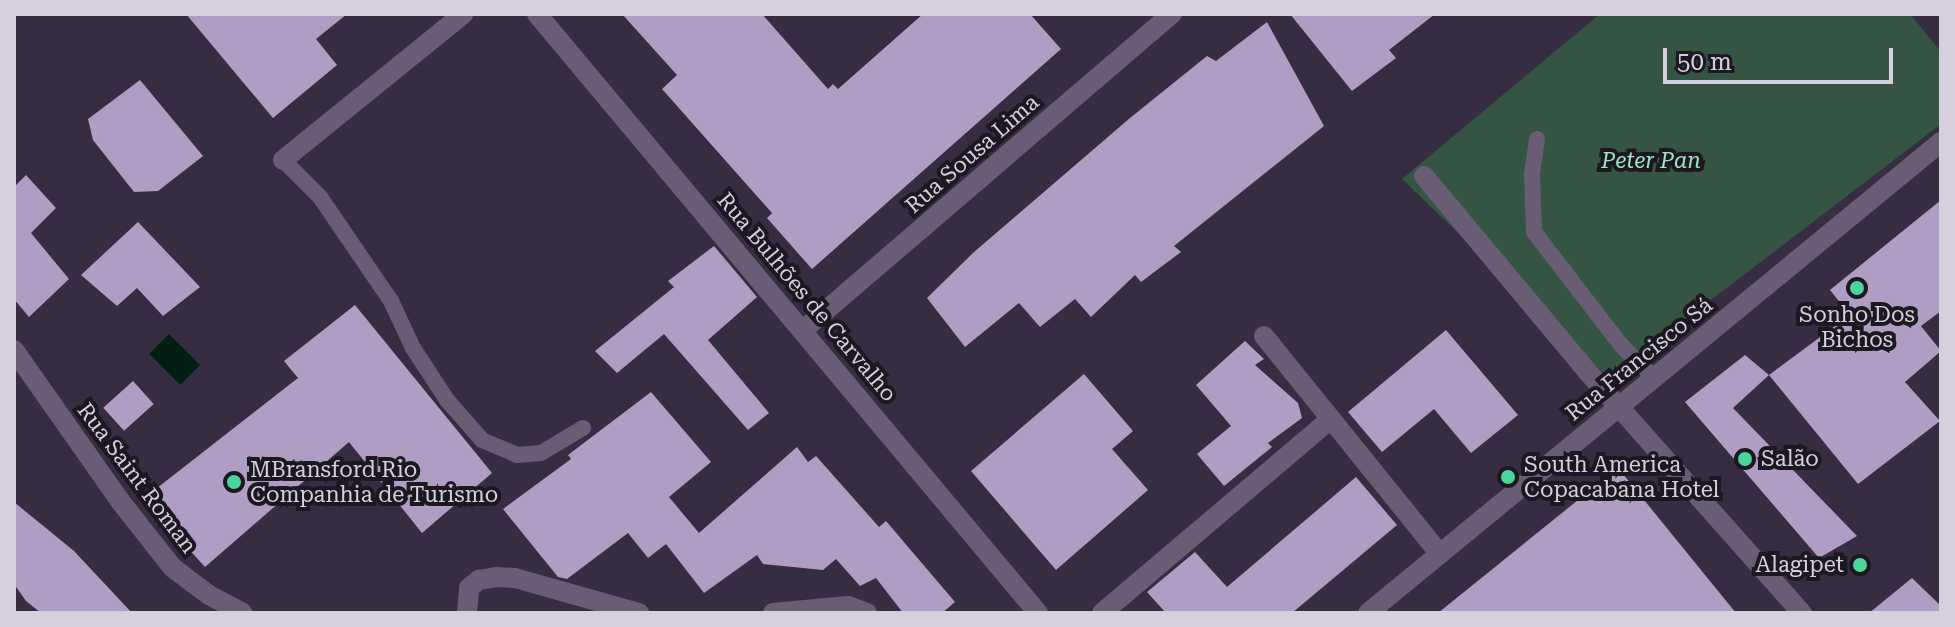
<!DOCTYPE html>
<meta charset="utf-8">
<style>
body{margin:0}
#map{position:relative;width:1955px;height:627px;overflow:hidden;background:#372d42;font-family:"Roboto Serif",serif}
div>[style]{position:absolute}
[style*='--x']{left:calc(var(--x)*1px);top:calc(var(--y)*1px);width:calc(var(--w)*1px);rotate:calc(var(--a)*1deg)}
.green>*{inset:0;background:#345444}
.water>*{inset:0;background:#001f12;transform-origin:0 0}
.building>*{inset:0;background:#b09dc3;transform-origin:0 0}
.lane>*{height:16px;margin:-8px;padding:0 8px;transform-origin:8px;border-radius:8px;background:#695d75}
.street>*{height:20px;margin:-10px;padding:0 10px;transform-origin:10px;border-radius:10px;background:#695d75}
.secondary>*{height:20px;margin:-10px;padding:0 10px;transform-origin:10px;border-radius:10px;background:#695d75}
.dots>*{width:22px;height:22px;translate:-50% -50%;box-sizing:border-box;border:4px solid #1c1821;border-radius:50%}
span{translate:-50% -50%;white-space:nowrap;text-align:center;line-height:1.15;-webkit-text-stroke:8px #1c1821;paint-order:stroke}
.street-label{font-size:22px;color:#d6cfdd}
.park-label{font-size:22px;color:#9fe7c3;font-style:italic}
.poi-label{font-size:22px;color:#d6cfdd}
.left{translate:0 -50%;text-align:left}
.right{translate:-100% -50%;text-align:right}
.frame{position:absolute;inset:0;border:16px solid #d6cfdd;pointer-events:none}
.scale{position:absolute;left:1663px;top:48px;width:230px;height:36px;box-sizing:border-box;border:4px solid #d6cfdd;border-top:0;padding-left:10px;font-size:24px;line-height:28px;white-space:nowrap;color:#d6cfdd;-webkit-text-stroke:6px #1c1821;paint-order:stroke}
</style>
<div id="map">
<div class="green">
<div style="clip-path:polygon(1600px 14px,1910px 14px,1941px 52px,1941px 124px,1609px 378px,1402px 179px)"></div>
</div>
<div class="water">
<div style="left:169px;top:334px;width:44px;height:28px;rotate:45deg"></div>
</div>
<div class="building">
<div style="clip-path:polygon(186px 14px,347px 14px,316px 39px,337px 65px,273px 118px)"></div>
<div style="clip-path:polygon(622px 14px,762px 14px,828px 89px,833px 84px,838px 89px,923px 14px,1030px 14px,1061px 49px,812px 269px,767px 218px,772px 213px,662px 89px,677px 75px)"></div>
<div style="clip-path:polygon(1290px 14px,1435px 14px,1389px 50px,1396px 58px,1352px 91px)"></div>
<div style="clip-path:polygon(1267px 22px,1324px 126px,1174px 246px,1181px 252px,1141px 282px,1135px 275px,1091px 317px,1075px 299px,1040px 327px,1019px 303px,965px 347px,927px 298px,974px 252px,1130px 118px,1207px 56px,1216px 61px)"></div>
<div style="clip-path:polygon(140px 80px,203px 156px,158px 191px,134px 192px,93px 140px,88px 119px)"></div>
<div style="clip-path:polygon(26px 175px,56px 208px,31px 233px,69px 279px,29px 317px,14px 299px,14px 187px)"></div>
<div style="clip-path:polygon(1941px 200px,1941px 311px,1921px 326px,1941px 351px,1905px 382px,1940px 421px,1858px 484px,1769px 375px,1850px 315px,1830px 290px)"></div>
<div style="clip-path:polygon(138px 222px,200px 287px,163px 316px,137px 288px,117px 306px,81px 275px)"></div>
<div style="clip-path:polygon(714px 246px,757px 297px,708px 340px,769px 413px,748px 430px,664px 334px,617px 373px,595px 351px,674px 287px,668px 281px)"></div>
<div style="clip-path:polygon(355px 305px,492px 473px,422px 533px,349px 442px,205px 567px,143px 499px,298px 378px,284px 361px)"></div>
<div style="clip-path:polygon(1446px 330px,1518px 415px,1471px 453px,1434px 409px,1382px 452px,1348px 412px)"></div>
<div style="clip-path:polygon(1245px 341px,1264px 359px,1255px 365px,1298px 403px,1302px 418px,1268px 443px,1272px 447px,1224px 486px,1197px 454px,1231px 426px,1196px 385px)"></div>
<div style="clip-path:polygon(1745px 355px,1769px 375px,1733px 408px,1857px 536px,1819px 558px,1685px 402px)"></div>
<div style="clip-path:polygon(1084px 374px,1133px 431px,1112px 449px,1148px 490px,1056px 570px,971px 471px)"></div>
<div style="left:133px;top:381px;width:31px;height:40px;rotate:48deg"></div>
<div style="clip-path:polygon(651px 392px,711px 462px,669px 497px,699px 533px,797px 447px,808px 462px,816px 456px,879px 527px,886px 521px,955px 602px,942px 613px,903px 613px,876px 578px,860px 586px,836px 559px,823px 570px,763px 564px,757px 555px,704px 593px,666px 544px,648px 558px,628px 533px,567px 579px,558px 577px,503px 509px,571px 459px,568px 455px)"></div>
<div style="clip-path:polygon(1618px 468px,1736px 613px,1438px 613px,1583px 496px)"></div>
<div style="clip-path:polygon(1356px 477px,1397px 525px,1292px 613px,1166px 613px,1147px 592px,1195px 552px,1227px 587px)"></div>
<div style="clip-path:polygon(14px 502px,74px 551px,132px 613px,41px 613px,26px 601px,14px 584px)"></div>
<div style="clip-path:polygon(1912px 578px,1941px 606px,1941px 613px,1869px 613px)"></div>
</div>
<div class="lane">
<div style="--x:1537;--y:139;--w:35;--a:98"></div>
<div style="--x:1532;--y:174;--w:58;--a:88"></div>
<div style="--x:1534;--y:232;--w:143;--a:52.4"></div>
<div style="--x:1621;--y:345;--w:47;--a:45"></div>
<div style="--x:283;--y:160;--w:52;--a:45"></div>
<div style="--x:320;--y:197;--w:126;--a:55.7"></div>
<div style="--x:391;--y:301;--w:52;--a:64.9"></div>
<div style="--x:413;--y:348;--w:62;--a:56.8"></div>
<div style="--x:447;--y:400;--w:53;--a:48.8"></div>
<div style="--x:482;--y:440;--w:38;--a:23"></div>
<div style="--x:517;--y:455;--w:24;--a:-5"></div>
<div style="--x:541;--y:453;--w:49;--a:-30.8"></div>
</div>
<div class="street">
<div style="--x:537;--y:14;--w:781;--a:50.09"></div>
<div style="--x:283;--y:160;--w:232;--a:-39"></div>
<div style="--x:1424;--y:176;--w:254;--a:50.1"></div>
<div style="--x:1587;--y:371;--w:324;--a:48.4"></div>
<div style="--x:803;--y:330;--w:486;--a:-40.6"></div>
<div style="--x:1264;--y:336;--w:280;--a:51.1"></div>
<div style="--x:14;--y:350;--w:184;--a:54.9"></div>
<div style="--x:120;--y:501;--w:85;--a:51.7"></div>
<div style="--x:173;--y:568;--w:45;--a:36.9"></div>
<div style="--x:209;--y:595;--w:38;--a:28"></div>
<div style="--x:467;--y:613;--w:25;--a:-85"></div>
<div style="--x:469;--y:588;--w:13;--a:-39"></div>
<div style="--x:479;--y:580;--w:17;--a:-10"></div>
<div style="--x:496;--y:577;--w:19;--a:3"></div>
<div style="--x:515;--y:578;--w:129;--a:15.8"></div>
<div style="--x:773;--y:613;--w:75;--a:-5.3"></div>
<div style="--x:848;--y:606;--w:20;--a:20"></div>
<div style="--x:1102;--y:613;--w:300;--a:-40.3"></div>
</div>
<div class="secondary">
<div style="--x:1368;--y:613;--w:742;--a:-39.42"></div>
</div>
<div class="dots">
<div style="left:1857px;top:288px;background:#4bd49b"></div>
<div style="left:1745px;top:459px;background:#4bd49b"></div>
<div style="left:1508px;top:477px;background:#4bd49b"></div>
<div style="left:234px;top:482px;background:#4bd49b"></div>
<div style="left:1860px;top:565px;background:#4bd49b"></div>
</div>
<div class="street-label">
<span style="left:972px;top:154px;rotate:-41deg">Rua Sousa Lima</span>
<span style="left:807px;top:297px;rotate:50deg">Rua Bulhões de Carvalho</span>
<span style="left:1639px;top:359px;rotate:-39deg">Rua Francisco Sá</span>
<span style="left:137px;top:478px;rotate:53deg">Rua Saint Roman</span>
</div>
<div class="park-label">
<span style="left:1651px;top:161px">Peter Pan</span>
</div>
<div class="poi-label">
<span style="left:1857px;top:327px">Sonho Dos<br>Bichos</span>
<span class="left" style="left:1761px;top:459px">Salão</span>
<span class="left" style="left:1524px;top:477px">South America<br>Copacabana Hotel</span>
<span class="left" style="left:250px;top:482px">MBransford Rio<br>Companhia de Turismo</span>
<span class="right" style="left:1844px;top:565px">Alagipet</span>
</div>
<div class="frame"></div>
<div class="scale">50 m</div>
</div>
